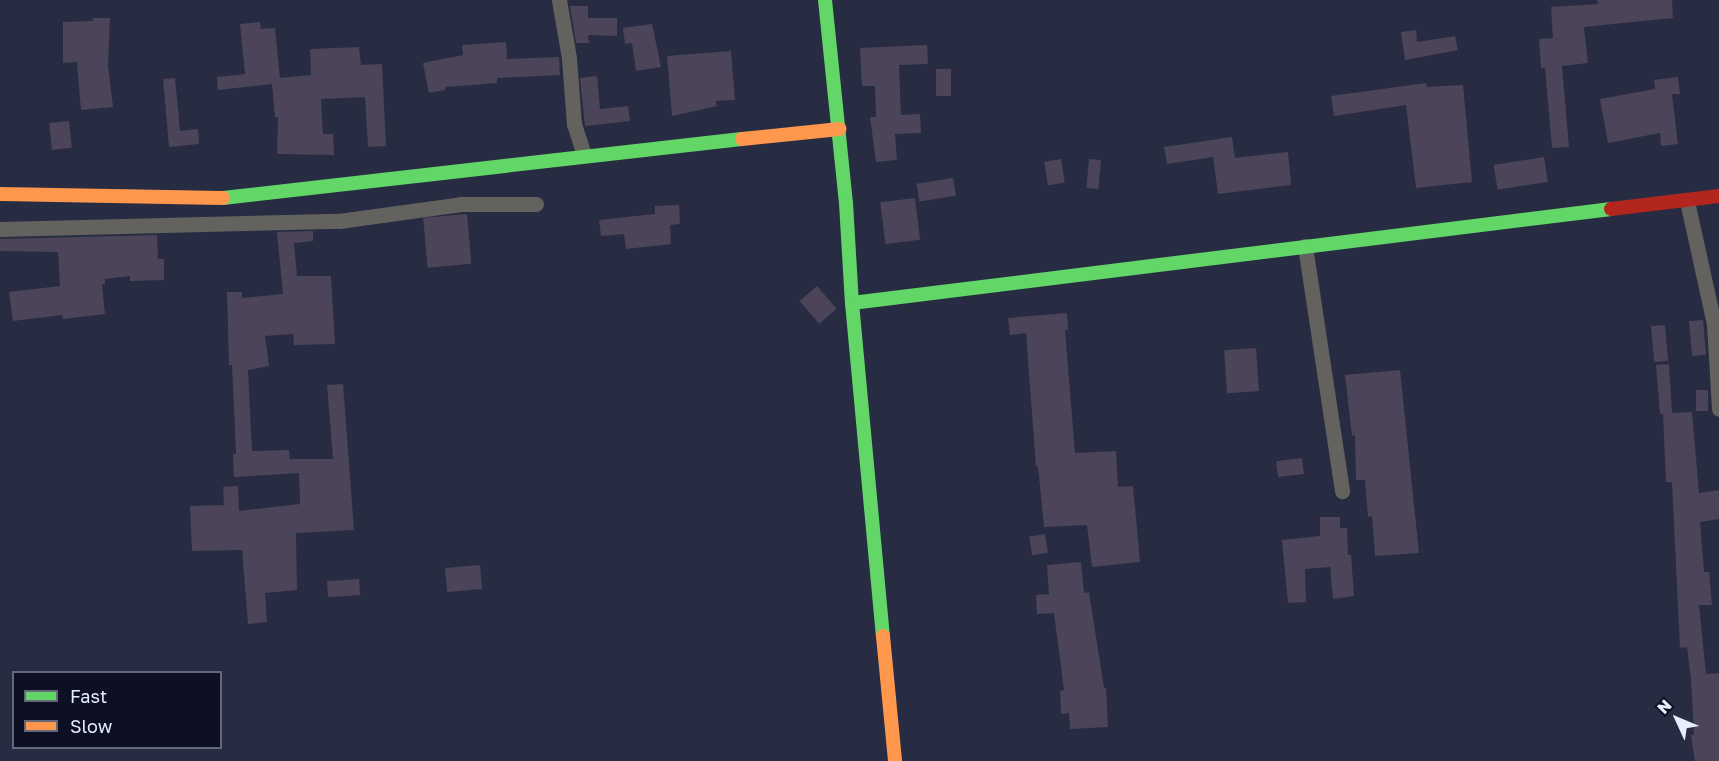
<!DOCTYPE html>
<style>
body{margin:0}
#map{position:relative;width:1719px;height:761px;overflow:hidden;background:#272c43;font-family:"Golos Text",sans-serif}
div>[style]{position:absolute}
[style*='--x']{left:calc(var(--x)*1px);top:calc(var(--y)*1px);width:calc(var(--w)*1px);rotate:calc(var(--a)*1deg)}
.building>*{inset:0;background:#4c4458;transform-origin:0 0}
.street>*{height:15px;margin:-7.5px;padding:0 7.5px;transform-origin:7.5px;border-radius:7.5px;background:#64625f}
.fast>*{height:14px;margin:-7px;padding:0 7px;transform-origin:7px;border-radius:7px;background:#63d668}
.slow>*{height:14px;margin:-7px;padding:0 7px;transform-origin:7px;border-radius:7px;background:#ff974d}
.jam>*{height:14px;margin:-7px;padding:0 7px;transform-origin:7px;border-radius:7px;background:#b3261e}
span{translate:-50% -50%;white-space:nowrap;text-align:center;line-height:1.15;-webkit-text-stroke:4.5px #0c1022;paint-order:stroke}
.legend{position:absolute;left:12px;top:671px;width:210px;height:78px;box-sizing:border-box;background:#0c1022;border:2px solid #64687a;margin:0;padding:8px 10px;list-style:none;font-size:18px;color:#e8edfe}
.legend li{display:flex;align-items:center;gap:12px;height:30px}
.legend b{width:30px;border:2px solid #64687a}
.north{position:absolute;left:1647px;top:689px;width:60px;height:60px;-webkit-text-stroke:4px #0c1022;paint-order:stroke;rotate:314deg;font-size:16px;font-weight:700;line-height:24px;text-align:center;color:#e8edfe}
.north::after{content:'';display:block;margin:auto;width:21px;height:27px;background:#e8edfe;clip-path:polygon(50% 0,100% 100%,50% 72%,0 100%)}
</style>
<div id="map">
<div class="building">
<div style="clip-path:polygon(1597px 0,1672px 0,1673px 18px,1584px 27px,1588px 63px,1562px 66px,1569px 147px,1552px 148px,1545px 68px,1541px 68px,1539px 39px,1553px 38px,1551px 7px,1598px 4px)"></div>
<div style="clip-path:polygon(570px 6px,588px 6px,588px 18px,617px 18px,617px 36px,588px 35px,589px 43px,576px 43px)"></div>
<div style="clip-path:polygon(93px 18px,110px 18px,108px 66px,113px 107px,81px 110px,77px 62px,63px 63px,63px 22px,93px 21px)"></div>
<div style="clip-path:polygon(260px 22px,261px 29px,275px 28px,280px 78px,311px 75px,310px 49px,359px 47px,361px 65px,382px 64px,386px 146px,368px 147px,365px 97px,321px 99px,323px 134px,333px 134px,334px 155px,277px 154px,278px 117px,275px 117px,272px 84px,218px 90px,217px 77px,245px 74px,240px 24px)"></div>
<div style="clip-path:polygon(652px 24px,661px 67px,636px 71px,632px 43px,625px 44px,623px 28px)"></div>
<div style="clip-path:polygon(1416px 30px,1417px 42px,1455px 36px,1458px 50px,1405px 60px,1401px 32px)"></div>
<div style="clip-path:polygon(506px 42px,507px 59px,559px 57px,560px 75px,497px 78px,497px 83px,445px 87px,445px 90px,429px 93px,423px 63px,463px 55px,462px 45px)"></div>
<div style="clip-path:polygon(927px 45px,928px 64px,899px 65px,901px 115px,920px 114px,921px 133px,895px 134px,897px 160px,876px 162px,870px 117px,876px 117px,875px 86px,862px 86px,860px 48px)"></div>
<div style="clip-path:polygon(731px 51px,735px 100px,716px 101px,717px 106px,672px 116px,667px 56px)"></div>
<div style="left:936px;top:69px;width:15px;height:27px"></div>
<div style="clip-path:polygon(597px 76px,600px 109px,628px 106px,630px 121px,585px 126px,580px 78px)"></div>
<div style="clip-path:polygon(1678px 77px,1680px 94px,1672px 94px,1678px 144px,1661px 146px,1660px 133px,1608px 143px,1600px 99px,1655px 89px,1654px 80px)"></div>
<div style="clip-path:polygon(175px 78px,180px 131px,198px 129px,199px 144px,169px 147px,163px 79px)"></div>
<div style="clip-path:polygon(1426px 83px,1427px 87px,1463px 85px,1472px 182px,1416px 188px,1406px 105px,1334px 116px,1331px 96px)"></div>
<div style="left:69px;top:121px;width:27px;height:20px;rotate:84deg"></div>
<div style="clip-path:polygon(1232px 137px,1235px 158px,1288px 152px,1291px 185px,1218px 194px,1213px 157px,1167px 164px,1164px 147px)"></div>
<div style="left:1544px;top:157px;width:25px;height:51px;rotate:81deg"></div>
<div style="left:1061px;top:159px;width:24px;height:17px;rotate:81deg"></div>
<div style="left:1089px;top:159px;width:12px;height:29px;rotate:5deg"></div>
<div style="left:953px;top:178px;width:18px;height:37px;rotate:81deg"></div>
<div style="left:915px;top:198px;width:42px;height:35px;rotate:83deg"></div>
<div style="clip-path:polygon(679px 205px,680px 224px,670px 225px,671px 244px,626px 249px,624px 234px,601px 236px,599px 220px,655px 214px,655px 206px)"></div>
<div style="left:467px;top:214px;width:50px;height:44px;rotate:85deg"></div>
<div style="clip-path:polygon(313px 231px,313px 241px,294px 243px,297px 276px,331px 276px,335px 344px,294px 345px,293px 334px,265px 336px,269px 366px,248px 370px,252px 451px,289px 450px,290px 459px,333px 459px,327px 385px,343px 384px,354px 530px,296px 533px,297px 590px,265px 593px,267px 622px,248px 624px,242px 550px,192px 551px,190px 506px,224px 505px,223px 487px,238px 486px,239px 511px,300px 504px,299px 473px,234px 477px,233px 454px,236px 454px,232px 365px,229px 365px,227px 292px,242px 292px,242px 298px,283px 294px,277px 232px)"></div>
<div style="clip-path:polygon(157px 235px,158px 259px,164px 259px,164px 280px,130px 281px,130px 276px,105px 279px,105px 284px,102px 284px,105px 314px,63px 319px,62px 315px,13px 321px,9px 292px,60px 286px,58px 252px,0 251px,0 239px)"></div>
<div style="left:817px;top:286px;width:30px;height:23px;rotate:49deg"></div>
<div style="clip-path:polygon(1067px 313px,1068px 330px,1065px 330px,1075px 453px,1116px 451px,1118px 487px,1133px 486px,1140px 562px,1092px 567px,1087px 525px,1044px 527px,1038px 466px,1036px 467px,1026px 333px,1010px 335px,1008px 318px)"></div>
<div style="left:1703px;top:320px;width:35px;height:14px;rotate:85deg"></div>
<div style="left:1665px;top:325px;width:36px;height:14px;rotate:85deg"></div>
<div style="left:1256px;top:348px;width:43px;height:32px;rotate:86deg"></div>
<div style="clip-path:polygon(1669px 364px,1672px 413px,1692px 412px,1699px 493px,1719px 490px,1719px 519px,1700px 522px,1704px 572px,1709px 572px,1712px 605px,1699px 605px,1706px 674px,1719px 673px,1719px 761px,1695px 761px,1691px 735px,1694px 734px,1691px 679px,1687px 647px,1680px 648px,1672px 482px,1666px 482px,1663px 414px,1660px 414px,1656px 365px)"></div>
<div style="clip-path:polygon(1400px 370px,1419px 553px,1375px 556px,1372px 516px,1368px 517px,1365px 480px,1356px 480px,1355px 435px,1352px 436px,1345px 375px)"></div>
<div style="left:1696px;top:390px;width:12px;height:21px"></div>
<div style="left:1302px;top:458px;width:16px;height:26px;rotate:83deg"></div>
<div style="clip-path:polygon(1320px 517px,1340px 517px,1340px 528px,1347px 528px,1348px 555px,1351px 555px,1354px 596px,1333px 599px,1330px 567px,1305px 569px,1306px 602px,1288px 603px,1282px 540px,1320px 536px)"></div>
<div style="left:1045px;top:534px;width:19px;height:16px;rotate:81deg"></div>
<div style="clip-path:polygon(1081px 562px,1084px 593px,1089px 592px,1104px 688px,1106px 688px,1108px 727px,1070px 729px,1069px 713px,1061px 714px,1060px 691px,1064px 690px,1054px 613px,1037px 614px,1036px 595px,1049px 594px,1047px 565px)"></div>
<div style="left:480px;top:565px;width:24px;height:35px;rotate:85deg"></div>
<div style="left:359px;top:579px;width:16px;height:32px;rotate:86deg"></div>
</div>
<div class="street">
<div style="--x:559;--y:0;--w:59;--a:80.2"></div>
<div style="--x:569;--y:58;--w:66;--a:85.7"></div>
<div style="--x:574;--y:124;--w:33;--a:72"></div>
<div style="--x:1687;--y:201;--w:126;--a:77.6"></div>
<div style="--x:1714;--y:324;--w:85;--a:86.6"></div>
<div style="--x:0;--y:229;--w:339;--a:-1.4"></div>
<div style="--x:339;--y:221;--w:123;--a:-7.9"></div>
<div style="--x:461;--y:204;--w:75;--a:0"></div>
<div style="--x:1305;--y:246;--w:248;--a:81.4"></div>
</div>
<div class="fast">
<div style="--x:825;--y:0;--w:204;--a:84.1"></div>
<div style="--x:846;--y:203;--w:100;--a:86.6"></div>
<div style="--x:852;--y:303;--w:334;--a:84.7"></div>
<div style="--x:223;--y:198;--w:522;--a:-6.49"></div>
<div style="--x:852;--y:303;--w:765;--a:-7.06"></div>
</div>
<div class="slow">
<div style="--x:742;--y:139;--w:98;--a:-5.9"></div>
<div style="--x:0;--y:194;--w:223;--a:1"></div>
<div style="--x:883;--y:636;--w:126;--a:84.5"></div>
</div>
<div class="jam">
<div style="--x:1611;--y:209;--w:109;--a:-6.9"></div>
</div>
<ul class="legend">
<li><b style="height:8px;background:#63d668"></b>Fast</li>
<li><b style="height:8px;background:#ff974d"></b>Slow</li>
</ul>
<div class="north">N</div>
</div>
